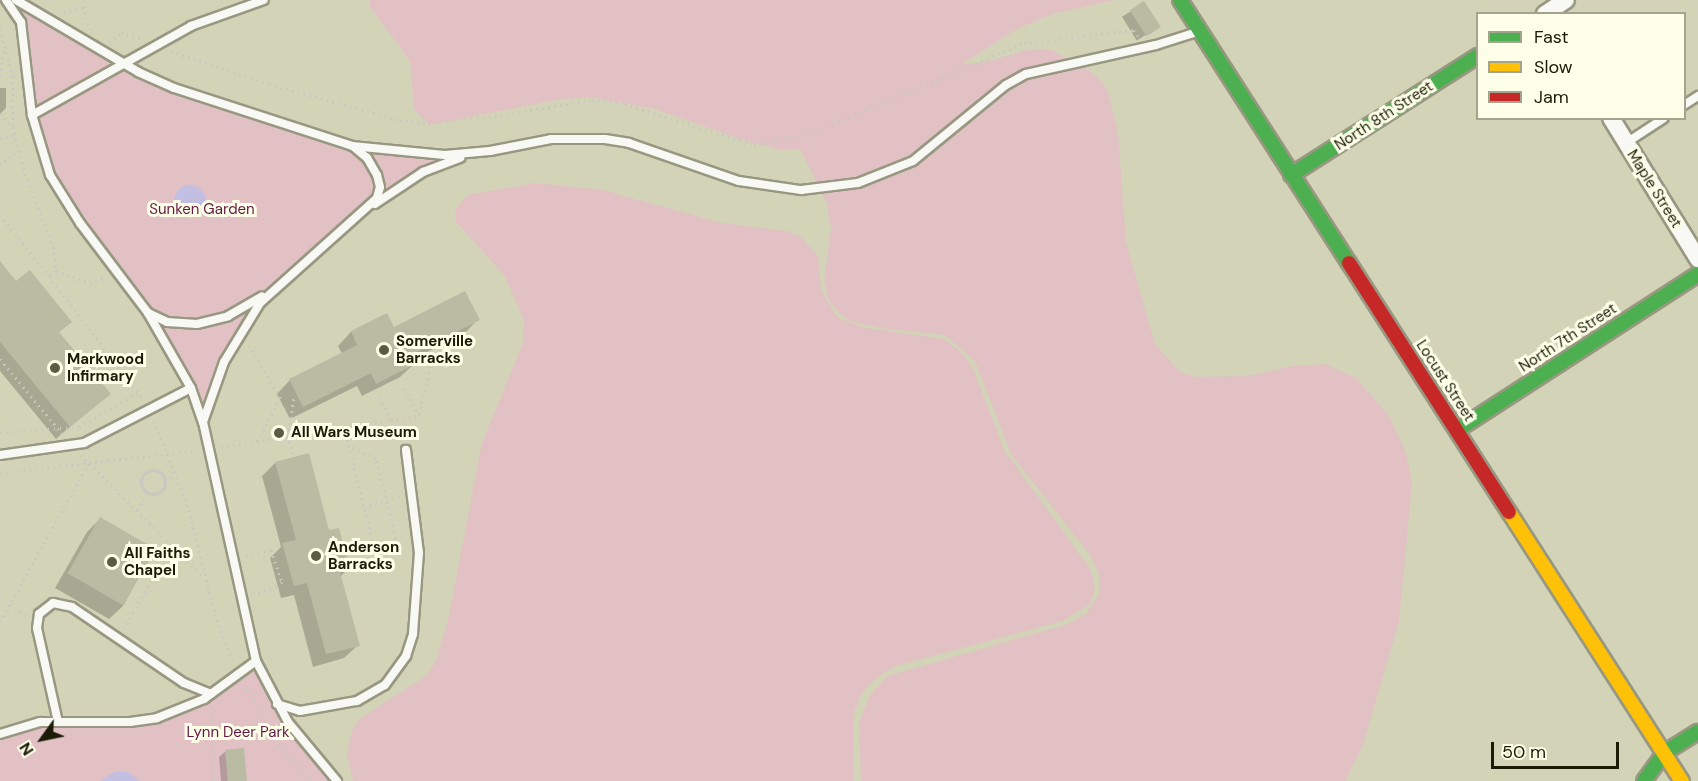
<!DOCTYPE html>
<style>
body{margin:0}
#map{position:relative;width:1698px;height:781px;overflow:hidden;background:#d3d3b7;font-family:"DM Sans",sans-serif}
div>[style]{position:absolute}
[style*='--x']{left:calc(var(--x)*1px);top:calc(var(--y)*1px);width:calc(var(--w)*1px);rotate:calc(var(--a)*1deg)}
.green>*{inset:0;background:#e1c1c4}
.water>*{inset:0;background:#c3bfe2}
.round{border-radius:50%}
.shadow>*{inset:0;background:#0003;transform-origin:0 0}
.building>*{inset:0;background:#babba3;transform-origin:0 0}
.path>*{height:3px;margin-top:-1.5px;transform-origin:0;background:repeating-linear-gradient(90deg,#c8c8c0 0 1.5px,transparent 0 6px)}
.path>.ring{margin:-1.5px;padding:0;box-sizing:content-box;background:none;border:3px solid #c8c8c0;border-radius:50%}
.roads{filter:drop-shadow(2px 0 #989882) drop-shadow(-2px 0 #989882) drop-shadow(0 2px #989882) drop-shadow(0 -2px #989882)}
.lane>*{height:8px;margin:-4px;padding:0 4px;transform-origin:4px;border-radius:4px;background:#f8f8f4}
.street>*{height:16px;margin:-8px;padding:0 8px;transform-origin:8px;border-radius:8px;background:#f8f8f4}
.fast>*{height:14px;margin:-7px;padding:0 7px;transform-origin:7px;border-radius:7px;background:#4caf50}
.slow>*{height:14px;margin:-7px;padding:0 7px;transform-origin:7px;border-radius:7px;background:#ffc107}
.jam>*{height:14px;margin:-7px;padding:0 7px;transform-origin:7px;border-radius:7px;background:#c62828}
.dots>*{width:16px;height:16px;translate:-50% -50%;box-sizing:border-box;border:3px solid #feffe9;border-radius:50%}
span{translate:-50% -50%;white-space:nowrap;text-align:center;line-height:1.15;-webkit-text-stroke:6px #feffe9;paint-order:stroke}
.street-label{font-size:15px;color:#1b1b06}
.park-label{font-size:15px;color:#631844}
.poi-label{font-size:15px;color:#1b1b06;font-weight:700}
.left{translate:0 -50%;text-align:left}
.legend{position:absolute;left:1476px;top:12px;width:210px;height:108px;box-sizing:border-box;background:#feffe9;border:2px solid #a3a48e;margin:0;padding:8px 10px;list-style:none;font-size:18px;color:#1b1b06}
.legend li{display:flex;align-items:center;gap:12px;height:30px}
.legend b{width:30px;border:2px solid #a3a48e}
.north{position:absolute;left:12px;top:709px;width:60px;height:60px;-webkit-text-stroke:4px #feffe9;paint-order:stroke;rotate:237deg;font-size:16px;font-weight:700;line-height:24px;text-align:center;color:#1b1b06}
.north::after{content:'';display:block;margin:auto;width:21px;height:27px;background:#1b1b06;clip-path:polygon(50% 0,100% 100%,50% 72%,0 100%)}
.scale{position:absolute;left:1491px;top:742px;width:128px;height:27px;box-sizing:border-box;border:3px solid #1b1b06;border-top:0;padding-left:8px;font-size:18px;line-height:21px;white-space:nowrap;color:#1b1b06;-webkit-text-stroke:4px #feffe9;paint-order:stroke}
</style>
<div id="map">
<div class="green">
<div style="clip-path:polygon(6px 0,16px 0,138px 72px,352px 146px,445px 155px,451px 160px,371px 207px,273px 289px,244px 326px,203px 422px,170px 348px,80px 223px,42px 155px,23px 31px)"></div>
<div style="clip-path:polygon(370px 0,1114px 0,1052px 14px,1017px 29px,962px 64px,986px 62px,1026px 50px,1052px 50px,1093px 73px,1107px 89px,1118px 132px,1126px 242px,1155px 344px,1178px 370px,1194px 377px,1246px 376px,1293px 366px,1325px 364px,1356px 378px,1388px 414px,1406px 453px,1412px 484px,1399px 621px,1363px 745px,1345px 781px,861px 781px,859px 723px,870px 695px,888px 676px,1065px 625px,1086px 614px,1099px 594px,1099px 574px,1091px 556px,1011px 454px,975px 361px,945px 335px,880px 328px,850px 321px,838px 312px,828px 298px,824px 281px,831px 229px,827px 204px,800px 149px,782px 150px,743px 140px,655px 109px,590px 97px,556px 100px,429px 125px,414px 109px,410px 61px,370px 7px)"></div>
<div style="clip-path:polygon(535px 183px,602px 190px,722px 223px,786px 231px,800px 236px,818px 256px,821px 290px,838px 318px,866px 328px,943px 339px,959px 350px,973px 368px,1004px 450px,1091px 570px,1095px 589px,1090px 604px,1063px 621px,895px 666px,875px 679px,861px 694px,854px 712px,853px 781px,353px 781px,347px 755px,352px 730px,361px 718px,426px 676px,435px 663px,447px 625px,482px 443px,523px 343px,524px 321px,505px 276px,456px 222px,455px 210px,468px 195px)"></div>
<div style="clip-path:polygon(256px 661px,271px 692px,337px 781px,0 781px,0 734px,19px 726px,130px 722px,181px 710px)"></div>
</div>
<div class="water">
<div class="round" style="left:174px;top:185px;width:32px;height:32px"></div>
<div style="clip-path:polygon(116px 771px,128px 772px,140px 781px,100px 781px)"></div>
</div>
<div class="shadow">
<div style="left:1144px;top:3px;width:28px;height:26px;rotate:58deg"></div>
<div style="clip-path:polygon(0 88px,6px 88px,6px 108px,0 114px)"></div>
<div style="clip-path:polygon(0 264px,16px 283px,70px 322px,58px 333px,108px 394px,56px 439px,0 371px)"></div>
<div style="clip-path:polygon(386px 315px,393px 329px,478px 319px,465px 333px,411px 360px,414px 364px,400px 377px,362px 396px,357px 386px,290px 419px,277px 394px,290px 380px,342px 354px,338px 346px,351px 332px)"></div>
<div style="clip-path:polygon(275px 463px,328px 532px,348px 569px,340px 577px,358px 645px,344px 658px,313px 667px,294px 595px,281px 598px,270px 558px,281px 547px,262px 476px)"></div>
<div style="clip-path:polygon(100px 519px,154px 550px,123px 606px,109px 619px,55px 588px,87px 532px)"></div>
<div style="clip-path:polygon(226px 751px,245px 781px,221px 781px,219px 757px)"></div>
</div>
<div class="building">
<div style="left:1144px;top:1px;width:31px;height:17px;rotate:57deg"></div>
<div style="clip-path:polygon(0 261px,16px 281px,30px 270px,72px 322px,59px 332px,111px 394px,70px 427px,0 342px)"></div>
<div style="clip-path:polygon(465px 291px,480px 320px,411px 355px,415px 364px,376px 384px,371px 373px,303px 407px,289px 379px,357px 345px,351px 331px,387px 313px,394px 327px)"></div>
<div style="clip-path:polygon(309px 453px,329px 530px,339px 528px,350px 569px,340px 572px,360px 646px,326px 654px,307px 583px,294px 586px,282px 543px,296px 540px,275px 462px)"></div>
<div style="left:100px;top:517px;width:64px;height:65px;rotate:30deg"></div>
<div style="left:244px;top:748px;width:33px;height:19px;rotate:85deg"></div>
</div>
<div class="path">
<div style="--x:83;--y:0;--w:18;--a:84"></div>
<div style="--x:85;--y:18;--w:13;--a:61"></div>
<div style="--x:64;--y:13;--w:20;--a:-15"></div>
<div style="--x:0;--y:29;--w:49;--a:74.5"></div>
<div style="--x:13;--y:76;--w:51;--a:90"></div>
<div style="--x:109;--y:42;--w:15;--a:-37"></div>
<div style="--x:121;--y:33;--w:23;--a:15"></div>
<div style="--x:171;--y:51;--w:103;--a:18.6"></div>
<div style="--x:269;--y:84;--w:136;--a:15.4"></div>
<div style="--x:400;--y:120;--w:23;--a:7"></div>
<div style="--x:423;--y:123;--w:72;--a:-5.6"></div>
<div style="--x:495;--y:116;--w:98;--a:-9.4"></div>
<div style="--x:592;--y:100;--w:33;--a:7"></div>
<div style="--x:625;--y:104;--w:135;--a:17.6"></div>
<div style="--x:754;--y:145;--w:57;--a:-12.1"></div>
<div style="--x:810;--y:133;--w:232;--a:-22.8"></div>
<div style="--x:1024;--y:43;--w:111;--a:-6.7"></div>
<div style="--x:1134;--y:30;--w:7;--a:56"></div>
<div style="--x:0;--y:76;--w:29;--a:-82"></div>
<div style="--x:0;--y:114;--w:18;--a:45"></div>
<div style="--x:13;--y:127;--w:42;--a:76.3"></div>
<div style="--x:23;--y:168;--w:85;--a:69.2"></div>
<div style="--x:53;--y:247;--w:24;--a:83"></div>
<div style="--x:56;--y:271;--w:36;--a:19"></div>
<div style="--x:90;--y:283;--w:17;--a:-25"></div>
<div style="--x:0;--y:138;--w:15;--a:-11"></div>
<div style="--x:0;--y:165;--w:23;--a:-38"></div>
<div style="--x:0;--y:215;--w:78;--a:51.2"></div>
<div style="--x:56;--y:271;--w:9;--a:144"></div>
<div style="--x:49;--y:276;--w:155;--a:52.6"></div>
<div style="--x:249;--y:345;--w:61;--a:59.2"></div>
<div style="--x:280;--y:397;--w:49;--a:116.6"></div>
<div style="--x:0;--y:359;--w:99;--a:50.3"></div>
<div style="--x:379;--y:397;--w:26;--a:62"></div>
<div style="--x:391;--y:420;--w:28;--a:-8"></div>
<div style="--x:419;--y:416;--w:32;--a:-118"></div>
<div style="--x:419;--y:414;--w:49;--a:-76"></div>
<div style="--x:154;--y:421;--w:96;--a:68.5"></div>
<div style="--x:189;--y:510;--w:107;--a:76"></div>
<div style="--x:215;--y:614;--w:51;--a:69.4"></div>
<div style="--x:344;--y:428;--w:141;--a:75.7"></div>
<div style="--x:379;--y:565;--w:32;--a:-58"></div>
<div style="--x:396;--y:538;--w:82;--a:-104"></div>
<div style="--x:376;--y:458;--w:31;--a:-155"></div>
<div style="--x:0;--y:432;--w:79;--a:-3.6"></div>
<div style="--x:79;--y:427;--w:69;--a:-30.3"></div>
<div style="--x:221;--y:447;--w:172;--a:-9"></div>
<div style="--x:391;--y:420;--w:22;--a:63"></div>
<div style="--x:293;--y:454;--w:19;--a:-106"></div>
<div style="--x:288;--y:436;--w:39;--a:-81"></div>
<div style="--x:81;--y:455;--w:173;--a:44.8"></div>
<div class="ring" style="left:141px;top:470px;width:21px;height:21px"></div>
<div style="--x:0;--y:473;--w:198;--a:-6.7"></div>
<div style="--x:165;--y:479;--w:12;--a:-14"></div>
<div style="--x:364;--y:507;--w:37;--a:-16"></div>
<div style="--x:138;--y:510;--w:19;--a:-62"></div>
<div style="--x:348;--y:549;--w:26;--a:-11"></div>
<div style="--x:246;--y:556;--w:26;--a:-13"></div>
<div style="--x:271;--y:550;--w:34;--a:71"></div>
<div style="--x:282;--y:582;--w:7;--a:135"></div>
<div style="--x:277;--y:587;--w:25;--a:164"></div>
<div style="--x:10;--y:604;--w:19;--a:35"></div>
<div style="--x:0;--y:622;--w:182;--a:-60.8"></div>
<div style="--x:124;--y:629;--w:96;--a:-60.8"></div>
<div style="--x:244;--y:684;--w:63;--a:60.6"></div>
<div style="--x:275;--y:739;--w:55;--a:50.2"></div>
<div style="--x:212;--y:707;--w:74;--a:89.2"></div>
</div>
<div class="roads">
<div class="lane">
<div style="--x:6;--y:0;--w:27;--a:56"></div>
<div style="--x:21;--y:22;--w:94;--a:83.3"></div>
<div style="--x:32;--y:115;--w:63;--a:73.3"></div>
<div style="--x:50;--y:175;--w:57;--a:58"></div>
<div style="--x:80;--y:223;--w:113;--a:52.9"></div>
<div style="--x:148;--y:313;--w:21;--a:25"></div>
<div style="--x:167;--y:322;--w:30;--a:4"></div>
<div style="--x:197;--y:324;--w:32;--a:-14"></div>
<div style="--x:228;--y:316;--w:39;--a:-30"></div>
<div style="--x:16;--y:0;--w:142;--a:30.5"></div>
<div style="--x:138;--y:72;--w:39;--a:24"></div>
<div style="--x:174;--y:88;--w:187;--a:18"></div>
<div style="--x:352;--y:146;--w:93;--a:5.5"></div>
<div style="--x:445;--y:155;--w:45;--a:-5.1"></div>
<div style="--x:490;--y:151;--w:62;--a:-11.1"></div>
<div style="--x:551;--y:139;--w:54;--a:0"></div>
<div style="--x:605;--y:139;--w:24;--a:9"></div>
<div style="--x:629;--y:143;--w:116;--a:19.1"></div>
<div style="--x:739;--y:181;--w:63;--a:8.3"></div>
<div style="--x:801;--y:190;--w:57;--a:-7"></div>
<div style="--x:858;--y:183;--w:59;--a:-21.8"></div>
<div style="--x:913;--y:161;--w:120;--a:-39.3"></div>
<div style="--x:1006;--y:85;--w:23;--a:-29"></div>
<div style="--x:1026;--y:74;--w:133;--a:-12.6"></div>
<div style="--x:1156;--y:45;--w:43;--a:-17.6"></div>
<div style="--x:1684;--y:105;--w:17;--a:-33"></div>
<div style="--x:32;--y:115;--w:182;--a:-29.2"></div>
<div style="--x:191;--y:26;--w:77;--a:-19.6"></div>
<div style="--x:1626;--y:143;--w:45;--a:-33.3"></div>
<div style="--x:375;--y:204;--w:58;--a:-33.7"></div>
<div style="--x:423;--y:172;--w:40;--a:-21"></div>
<div style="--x:148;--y:313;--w:86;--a:60.2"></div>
<div style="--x:191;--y:388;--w:36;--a:71"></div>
<div style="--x:0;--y:455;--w:85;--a:-8.1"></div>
<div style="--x:84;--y:443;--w:120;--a:-27.2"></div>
<div style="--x:277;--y:704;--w:24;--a:17"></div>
<div style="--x:300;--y:711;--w:58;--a:-10"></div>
<div style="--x:357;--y:701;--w:32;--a:-30"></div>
<div style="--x:385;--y:685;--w:36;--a:-54"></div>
<div style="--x:406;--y:656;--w:23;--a:-72"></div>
<div style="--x:413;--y:634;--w:81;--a:-85.8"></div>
<div style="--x:419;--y:553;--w:104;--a:-97.2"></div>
<div style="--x:58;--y:722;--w:96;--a:-102.6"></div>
<div style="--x:37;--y:628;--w:14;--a:-82"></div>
<div style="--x:39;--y:614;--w:18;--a:-38"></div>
<div style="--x:53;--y:603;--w:19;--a:12"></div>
<div style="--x:72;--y:607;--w:135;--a:34.2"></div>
<div style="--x:184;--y:683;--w:29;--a:22"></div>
<div style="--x:0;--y:734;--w:42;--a:-16.7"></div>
<div style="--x:40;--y:722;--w:90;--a:0"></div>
<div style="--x:130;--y:722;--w:27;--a:-8"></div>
<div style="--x:157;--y:718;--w:51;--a:-22"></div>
<div style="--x:204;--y:699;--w:64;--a:-36.2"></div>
<div style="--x:337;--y:781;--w:77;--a:-129.7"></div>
<div style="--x:288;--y:722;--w:69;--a:-117.7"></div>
<div style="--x:256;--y:661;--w:245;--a:-102.5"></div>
<div style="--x:203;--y:422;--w:64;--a:-70.7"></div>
<div style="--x:224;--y:362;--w:69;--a:-58.6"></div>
<div style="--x:260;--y:303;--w:157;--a:-41.9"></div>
<div style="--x:377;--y:198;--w:11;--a:-75"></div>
<div style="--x:380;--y:187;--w:12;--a:-104"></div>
<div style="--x:377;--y:175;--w:20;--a:-120"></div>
<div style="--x:367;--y:158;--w:16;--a:-140"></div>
</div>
<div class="street">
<div style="--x:1545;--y:14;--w:25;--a:-34"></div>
<div style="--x:1611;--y:118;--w:166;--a:58.3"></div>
</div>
<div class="fast">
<div style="--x:1180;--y:0;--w:313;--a:57.3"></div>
<div style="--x:1291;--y:175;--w:222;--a:-32.5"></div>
<div style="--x:1457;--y:430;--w:287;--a:-32.9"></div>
<div style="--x:1644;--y:781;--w:34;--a:-54"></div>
<div style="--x:1664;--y:753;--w:40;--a:-32"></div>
</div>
<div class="slow">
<div style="--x:1509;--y:512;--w:320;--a:57.3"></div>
</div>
<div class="jam">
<div style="--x:1349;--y:263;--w:296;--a:57.3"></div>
</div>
</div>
<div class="dots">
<div style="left:384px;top:350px;background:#5b5b44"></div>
<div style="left:55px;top:368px;background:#5b5b44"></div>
<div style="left:279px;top:433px;background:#5b5b44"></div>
<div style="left:316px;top:556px;background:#5b5b44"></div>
<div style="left:112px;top:562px;background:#5b5b44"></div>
</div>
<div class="street-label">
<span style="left:1384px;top:116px;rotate:-33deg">North 8th Street</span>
<span style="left:1654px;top:189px;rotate:58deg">Maple Street</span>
<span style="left:1568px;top:338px;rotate:-33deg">North 7th Street</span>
<span style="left:1445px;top:381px;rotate:57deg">Locust Street</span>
</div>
<div class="park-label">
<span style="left:202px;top:210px">Sunken Garden</span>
<span style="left:238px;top:733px">Lynn Deer Park</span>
</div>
<div class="poi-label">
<span class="left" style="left:396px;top:350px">Somerville<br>Barracks</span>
<span class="left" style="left:67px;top:368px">Markwood<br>Infirmary</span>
<span class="left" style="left:291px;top:433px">All Wars Museum</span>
<span class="left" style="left:328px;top:556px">Anderson<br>Barracks</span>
<span class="left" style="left:124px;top:562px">All Faiths<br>Chapel</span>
</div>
<ul class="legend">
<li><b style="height:8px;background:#4caf50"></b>Fast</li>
<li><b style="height:8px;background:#ffc107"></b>Slow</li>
<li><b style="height:8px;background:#c62828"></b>Jam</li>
</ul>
<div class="north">N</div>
<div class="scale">50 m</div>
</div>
